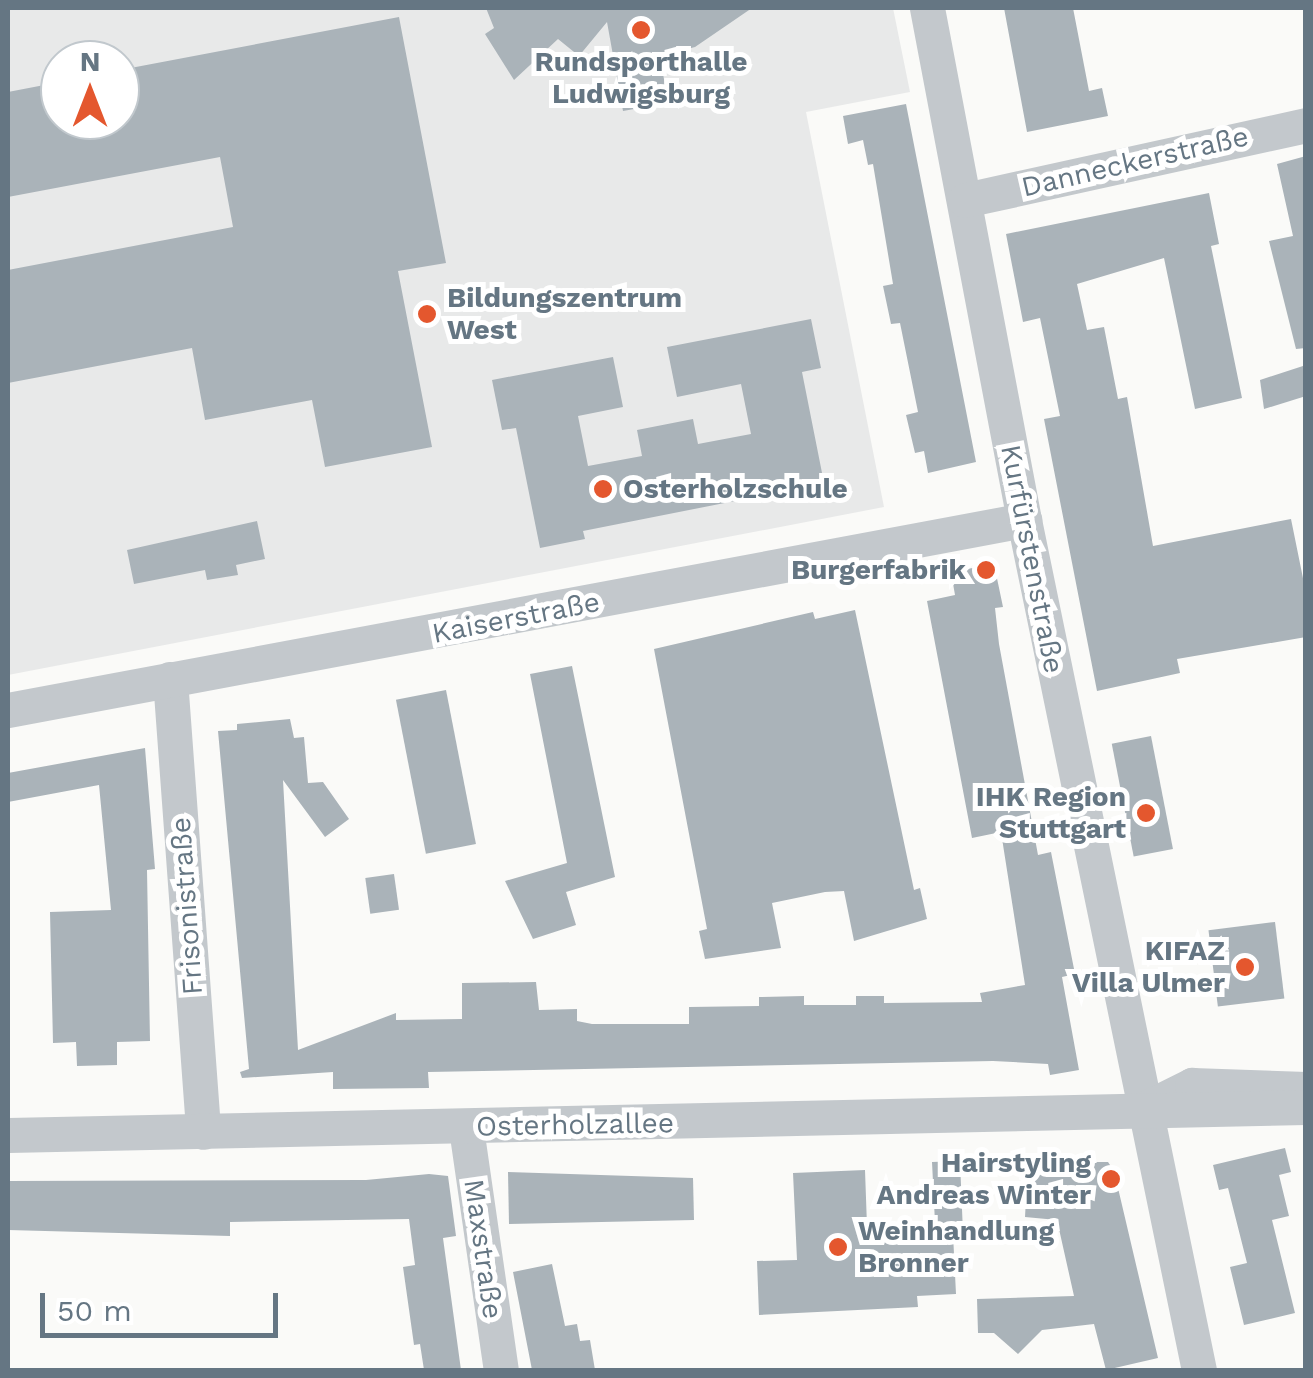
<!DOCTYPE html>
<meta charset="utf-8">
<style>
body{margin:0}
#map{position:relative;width:1313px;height:1378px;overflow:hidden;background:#fafaf8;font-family:"Work Sans",sans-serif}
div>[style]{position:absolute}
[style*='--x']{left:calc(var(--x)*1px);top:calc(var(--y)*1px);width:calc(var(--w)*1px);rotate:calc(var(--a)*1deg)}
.built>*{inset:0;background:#e8e9e9}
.building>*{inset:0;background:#aab3b9;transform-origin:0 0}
.minor>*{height:35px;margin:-17.5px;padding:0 17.5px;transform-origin:17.5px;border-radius:17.5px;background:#c3c8cc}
.dots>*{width:28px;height:28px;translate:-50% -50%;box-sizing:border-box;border:5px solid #fff;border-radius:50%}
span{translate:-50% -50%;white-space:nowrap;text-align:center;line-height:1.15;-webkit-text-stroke:10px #fff;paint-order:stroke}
.poi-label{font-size:28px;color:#657683;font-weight:700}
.left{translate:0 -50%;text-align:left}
.right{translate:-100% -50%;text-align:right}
.street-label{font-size:28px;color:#657683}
.frame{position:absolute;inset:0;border:10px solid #657683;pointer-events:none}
.north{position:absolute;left:40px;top:40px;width:100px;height:100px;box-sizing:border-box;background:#fff;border:2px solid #c1c8cd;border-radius:50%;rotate:0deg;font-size:28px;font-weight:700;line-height:40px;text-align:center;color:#657683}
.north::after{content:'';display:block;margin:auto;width:35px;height:45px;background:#e4572e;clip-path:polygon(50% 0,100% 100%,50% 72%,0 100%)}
.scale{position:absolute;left:40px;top:1293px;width:238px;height:45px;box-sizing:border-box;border:5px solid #657683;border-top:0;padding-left:12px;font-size:30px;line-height:35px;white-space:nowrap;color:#657683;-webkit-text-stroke:8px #fff;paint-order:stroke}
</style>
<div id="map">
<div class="built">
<div style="clip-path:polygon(evenodd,8px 8px,893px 8px,910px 92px,806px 112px,884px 507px,8px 675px,8px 8px,60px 60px,120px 60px,120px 120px,60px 120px,60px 60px)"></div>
</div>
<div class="building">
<div style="clip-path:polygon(486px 8px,752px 8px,695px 47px,660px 56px,668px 103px,623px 111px,607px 22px,579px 56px,558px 39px,514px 80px,485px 34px,494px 28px)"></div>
<div style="clip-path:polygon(1004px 8px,1073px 8px,1089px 91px,1102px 88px,1108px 116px,1027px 132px)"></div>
<div style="clip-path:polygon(399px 17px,446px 263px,398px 271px,432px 447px,325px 467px,312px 400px,205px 420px,192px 348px,8px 383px,8px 270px,233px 227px,220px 157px,8px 197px,8px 92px,60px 82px,60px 120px,120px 120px,120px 70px)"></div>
<div style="clip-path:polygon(906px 104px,976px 462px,928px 473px,924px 451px,915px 453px,906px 415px,918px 412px,900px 323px,891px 324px,883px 286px,893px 284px,873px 164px,868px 165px,863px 140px,848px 144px,843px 116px)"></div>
<div style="clip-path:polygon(1306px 156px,1306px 348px,1296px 349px,1269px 241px,1293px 236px,1277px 164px)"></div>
<div style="clip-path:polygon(1209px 193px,1219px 244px,1211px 246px,1242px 398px,1195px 409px,1164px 258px,1077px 284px,1087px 330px,1104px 327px,1118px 399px,1127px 397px,1153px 546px,1291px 519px,1306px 593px,1306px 637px,1177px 659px,1180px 673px,1097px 691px,1044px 419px,1060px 416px,1040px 318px,1023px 322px,1006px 234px)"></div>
<div style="clip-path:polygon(811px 319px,821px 368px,802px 372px,826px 493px,781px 501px,780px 492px,583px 531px,585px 539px,540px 548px,516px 428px,502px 430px,492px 380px,613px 357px,623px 407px,578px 416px,588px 466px,642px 456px,637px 430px,693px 419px,698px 444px,751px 434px,741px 384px,677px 397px,667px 347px)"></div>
<div style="clip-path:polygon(1306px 365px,1306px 396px,1264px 409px,1260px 380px)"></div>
<div style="clip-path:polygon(257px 521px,265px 559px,236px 565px,238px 575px,207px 580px,205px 570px,134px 584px,127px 550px)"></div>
<div style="clip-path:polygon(994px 564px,1003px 607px,995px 608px,999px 644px,1038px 855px,1051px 852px,1075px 974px,1062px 977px,1079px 1070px,1050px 1075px,1048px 1064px,993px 1061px,428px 1072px,429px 1088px,333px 1089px,333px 1072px,242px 1078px,240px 1072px,249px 1069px,218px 731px,237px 730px,237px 724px,290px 719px,294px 738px,304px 737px,308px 783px,323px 782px,349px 819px,325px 837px,283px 780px,298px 1050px,396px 1013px,396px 1020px,462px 1019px,462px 983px,536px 982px,539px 1010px,577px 1009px,577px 1021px,592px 1024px,689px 1024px,689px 1007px,759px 1006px,759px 997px,804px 996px,804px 1005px,856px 1005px,856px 996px,884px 996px,884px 1003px,982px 1002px,980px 993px,1025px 985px,1001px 832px,972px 838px,927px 601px,955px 595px,951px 572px)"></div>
<div style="clip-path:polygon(855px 610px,914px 890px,920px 888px,927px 919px,854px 941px,844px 891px,825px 892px,772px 903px,781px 948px,705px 959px,699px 931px,707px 929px,654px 649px,813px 612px,815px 619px)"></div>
<div style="clip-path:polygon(572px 666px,615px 877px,566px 892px,576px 925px,533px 939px,505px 881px,567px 863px,530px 674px)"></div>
<div style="left:446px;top:690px;width:157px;height:51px;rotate:79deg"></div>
<div style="left:1151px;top:736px;width:115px;height:40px;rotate:79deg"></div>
<div style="clip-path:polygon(145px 748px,155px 869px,147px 870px,150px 1041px,117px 1042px,117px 1065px,77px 1066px,76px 1042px,53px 1043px,50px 912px,111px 910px,99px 785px,8px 802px,8px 773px)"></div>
<div style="left:394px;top:874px;width:36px;height:29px;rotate:82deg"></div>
<div style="left:1275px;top:922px;width:77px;height:67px;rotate:83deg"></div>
<div style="clip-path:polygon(1285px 1148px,1291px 1172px,1279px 1175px,1289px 1216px,1272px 1220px,1295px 1313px,1244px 1325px,1230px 1267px,1247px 1263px,1228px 1188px,1219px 1190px,1213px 1165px)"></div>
<div style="clip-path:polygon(960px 1161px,963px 1233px,953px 1234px,956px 1294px,917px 1296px,918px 1307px,759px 1315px,757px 1261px,797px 1260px,793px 1173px,865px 1170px,867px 1226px,935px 1223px,932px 1162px)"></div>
<div style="clip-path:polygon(1028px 1162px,1108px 1162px,1114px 1171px,1158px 1358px,1106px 1370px,1094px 1324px,1042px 1330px,1018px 1354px,994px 1333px,978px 1333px,977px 1299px,1074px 1296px,1057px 1220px,1025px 1217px)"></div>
<div style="clip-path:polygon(508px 1172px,693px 1178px,694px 1220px,509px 1224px)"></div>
<div style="clip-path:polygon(429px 1174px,448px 1176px,456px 1236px,443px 1238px,461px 1370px,424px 1370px,420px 1344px,414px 1345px,403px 1267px,415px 1265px,409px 1219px,230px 1222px,230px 1236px,8px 1230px,8px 1181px,366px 1180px)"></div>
<div style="clip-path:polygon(552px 1264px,565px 1326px,577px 1324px,580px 1341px,590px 1340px,595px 1370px,532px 1370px,513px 1272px)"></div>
</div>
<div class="minor">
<div style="--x:927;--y:8;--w:521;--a:79.27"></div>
<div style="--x:1024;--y:520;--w:868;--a:78.37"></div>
<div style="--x:965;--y:200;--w:349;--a:-12.4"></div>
<div style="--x:170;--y:679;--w:454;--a:85.8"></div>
<div style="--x:8;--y:710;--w:1034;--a:-10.59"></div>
<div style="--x:1144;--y:1109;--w:54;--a:-26.6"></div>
<div style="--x:1192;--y:1085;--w:114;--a:2"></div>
<div style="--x:466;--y:1128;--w:245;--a:81.8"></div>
<div style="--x:8;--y:1135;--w:1298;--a:-1.24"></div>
</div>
<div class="dots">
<div style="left:641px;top:30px;background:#e4572e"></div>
<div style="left:427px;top:314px;background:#e4572e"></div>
<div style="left:603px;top:489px;background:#e4572e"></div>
<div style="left:986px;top:570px;background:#e4572e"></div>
<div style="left:1146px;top:813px;background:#e4572e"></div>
<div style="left:1245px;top:967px;background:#e4572e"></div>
<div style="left:1111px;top:1179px;background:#e4572e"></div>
<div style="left:838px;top:1247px;background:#e4572e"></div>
</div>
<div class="poi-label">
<span style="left:641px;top:78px">Rundsporthalle<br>Ludwigsburg</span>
<span class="left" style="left:447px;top:314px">Bildungszentrum<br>West</span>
<span class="left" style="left:623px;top:489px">Osterholzschule</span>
<span class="right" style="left:966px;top:570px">Burgerfabrik</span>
<span class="right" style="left:1126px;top:813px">IHK Region<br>Stuttgart</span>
<span class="right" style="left:1225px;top:967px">KIFAZ<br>Villa Ulmer</span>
<span class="right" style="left:1091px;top:1179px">Hairstyling<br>Andreas Winter</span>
<span class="left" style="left:858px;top:1247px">Weinhandlung<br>Bronner</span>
</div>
<div class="street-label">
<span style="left:1135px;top:162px;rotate:-13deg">Danneckerstraße</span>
<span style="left:1032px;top:559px;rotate:79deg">Kurfürstenstraße</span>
<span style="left:516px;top:618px;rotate:-11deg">Kaiserstraße</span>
<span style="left:187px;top:906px;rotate:-94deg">Frisonistraße</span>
<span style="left:575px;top:1125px;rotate:-1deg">Osterholzallee</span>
<span style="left:483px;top:1249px;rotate:82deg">Maxstraße</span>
</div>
<div class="frame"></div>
<div class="north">N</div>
<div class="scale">50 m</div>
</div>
